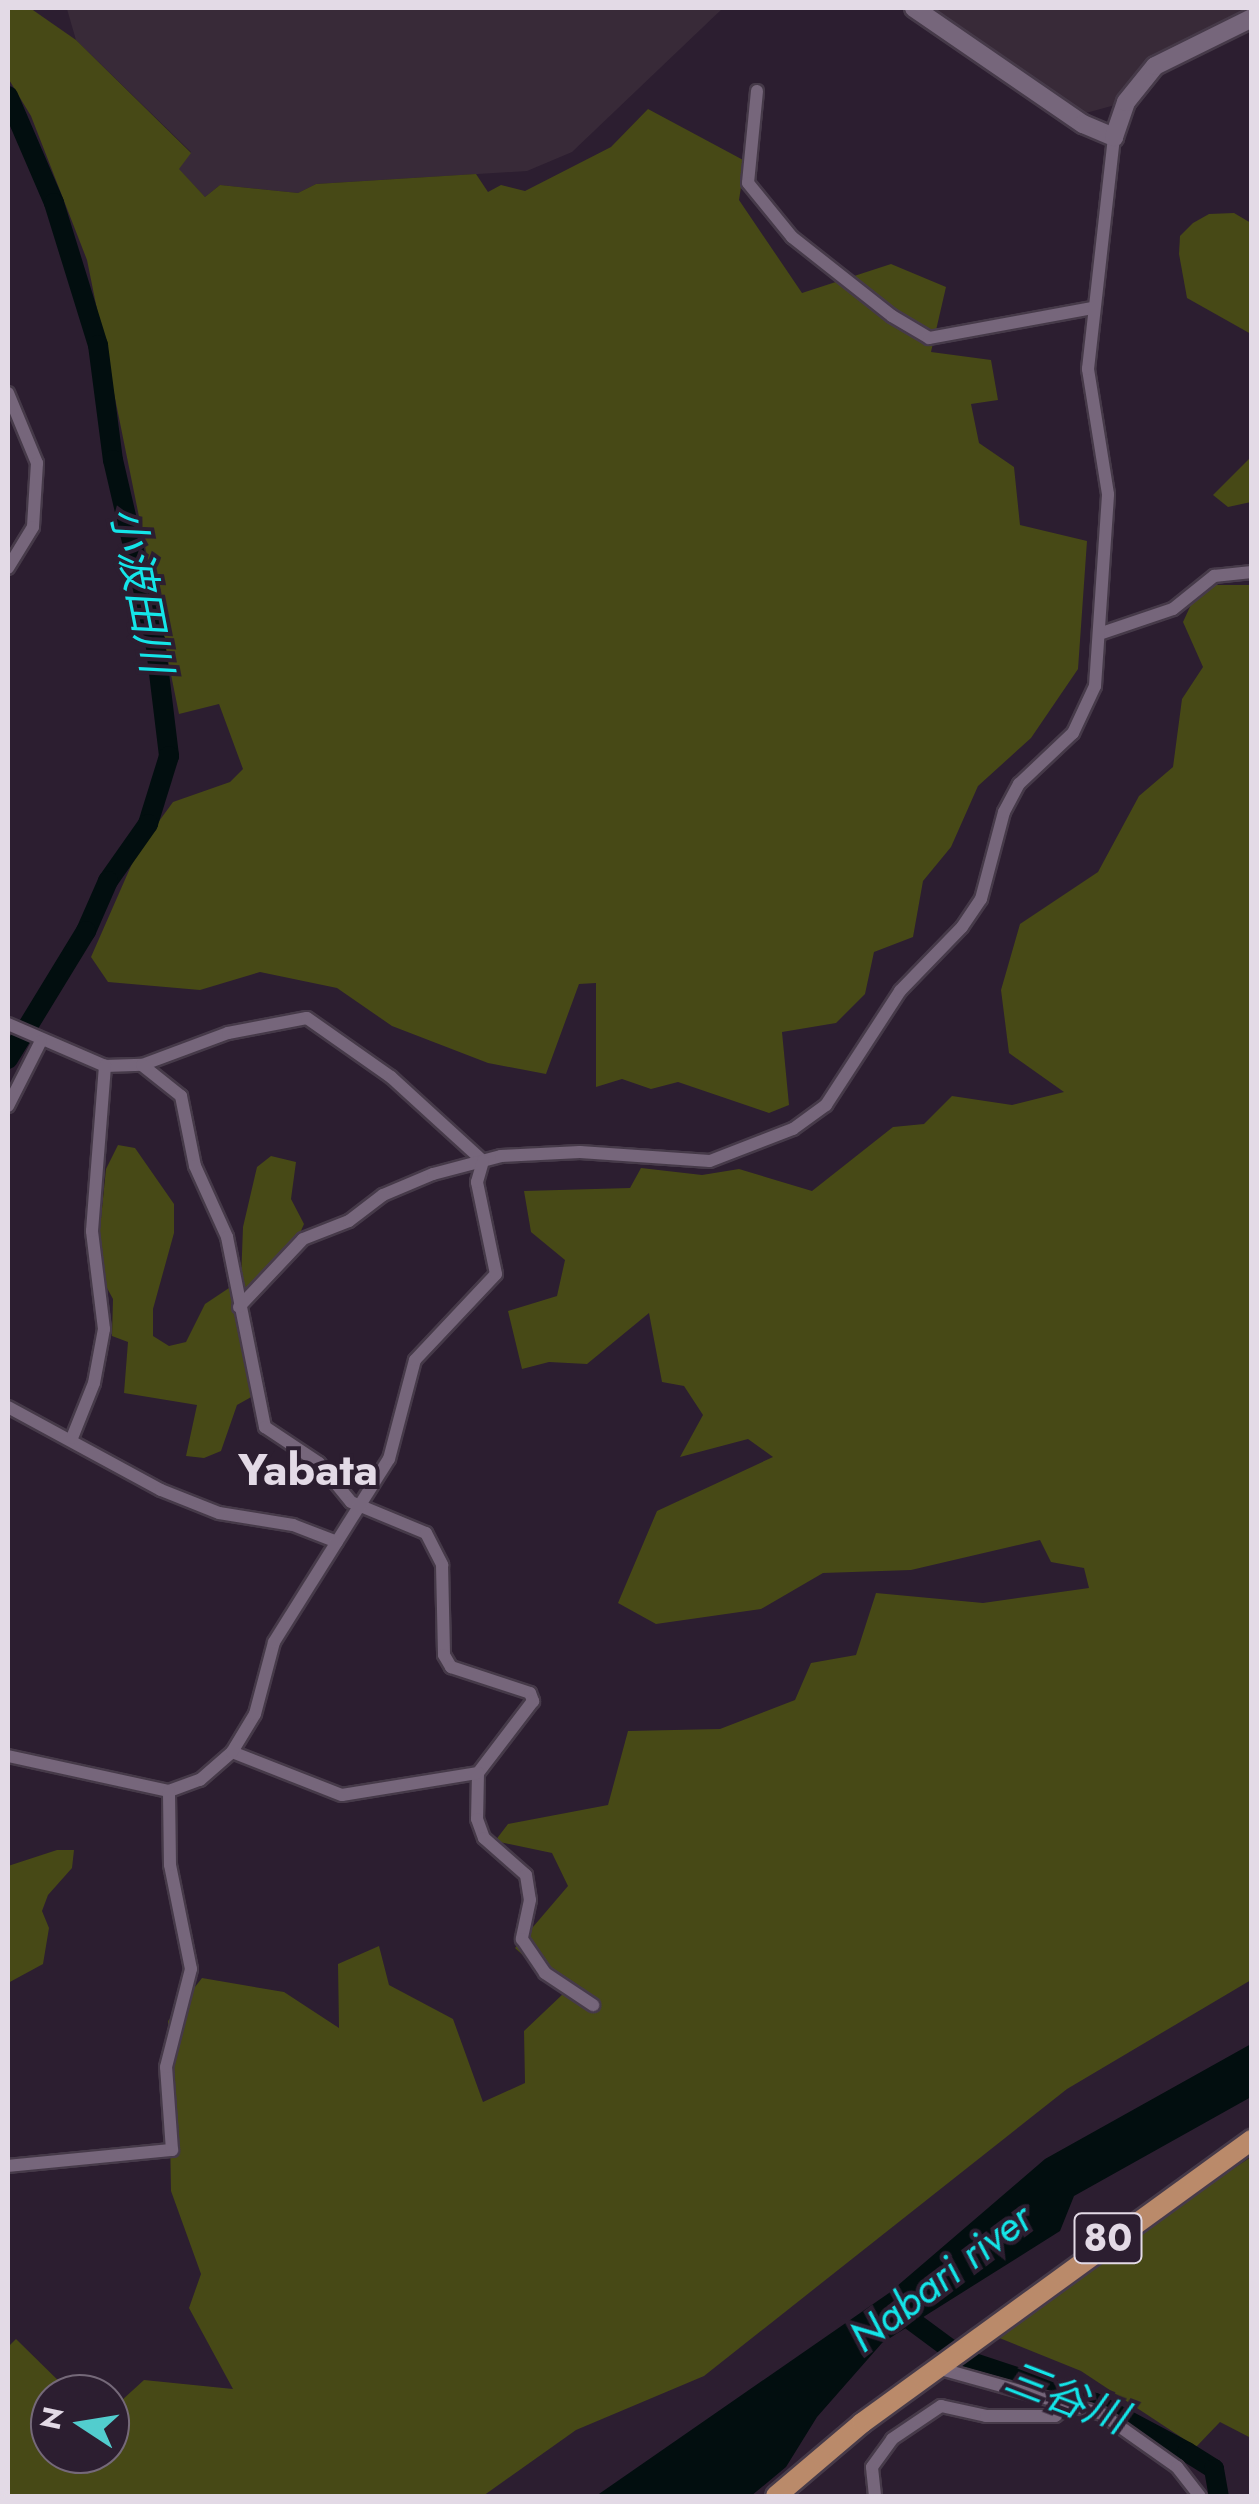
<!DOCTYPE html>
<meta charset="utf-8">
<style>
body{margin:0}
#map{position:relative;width:1259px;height:2504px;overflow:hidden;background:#2c1e30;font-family:Jost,"Noto Sans JP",sans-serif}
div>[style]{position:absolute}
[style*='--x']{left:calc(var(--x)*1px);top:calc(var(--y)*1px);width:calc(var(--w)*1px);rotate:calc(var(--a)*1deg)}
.industrial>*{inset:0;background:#382a38}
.green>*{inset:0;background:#474916}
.water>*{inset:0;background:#020e0f}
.river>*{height:20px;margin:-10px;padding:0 10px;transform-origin:10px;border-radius:10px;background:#020e0f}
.roads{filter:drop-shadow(2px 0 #463a49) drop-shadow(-2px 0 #463a49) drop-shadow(0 2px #463a49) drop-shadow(0 -2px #463a49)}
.street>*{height:12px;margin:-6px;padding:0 6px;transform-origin:6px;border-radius:6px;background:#76667b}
.secondary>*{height:18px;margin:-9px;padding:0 9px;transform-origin:9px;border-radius:9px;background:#76667b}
.primary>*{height:20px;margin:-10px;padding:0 10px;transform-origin:10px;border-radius:10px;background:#ba8a6a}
span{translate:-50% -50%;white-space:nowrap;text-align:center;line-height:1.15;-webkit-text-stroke:8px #2c1e30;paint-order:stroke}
.shield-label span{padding:2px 8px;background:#2c1e30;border:2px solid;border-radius:8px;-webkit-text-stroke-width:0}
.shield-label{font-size:38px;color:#e3dae6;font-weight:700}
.water-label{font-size:42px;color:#14e5e9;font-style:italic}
.quarter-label{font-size:45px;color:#e3dae6;font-weight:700}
.frame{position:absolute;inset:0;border:10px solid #e3dae6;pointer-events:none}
.north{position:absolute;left:30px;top:2374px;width:100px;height:100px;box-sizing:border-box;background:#2c1e30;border:2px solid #756979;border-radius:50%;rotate:282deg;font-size:28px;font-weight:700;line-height:40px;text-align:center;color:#e3dae6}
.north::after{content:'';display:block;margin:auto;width:35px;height:45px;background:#52cdce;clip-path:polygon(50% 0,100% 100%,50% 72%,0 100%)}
</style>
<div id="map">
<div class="industrial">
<div style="clip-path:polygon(723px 8px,572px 152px,527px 171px,316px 184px,298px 193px,220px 185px,205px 197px,178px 169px,191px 152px,76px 40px,67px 9px)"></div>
<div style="clip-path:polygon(931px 8px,1251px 8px,1252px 9px,1171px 46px,1145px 65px,1115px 105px,1086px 113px)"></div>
</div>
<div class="green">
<div style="clip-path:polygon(8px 8px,30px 8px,76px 40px,191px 153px,179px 169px,205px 197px,220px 185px,298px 193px,316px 184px,476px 174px,488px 192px,501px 185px,525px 191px,611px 147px,648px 109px,745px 161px,739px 200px,802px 293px,891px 264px,946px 287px,931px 352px,991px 360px,998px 400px,971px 404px,979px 443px,1014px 467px,1020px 525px,1087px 541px,1078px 669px,1031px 738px,978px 786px,951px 847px,923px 881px,913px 937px,874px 952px,865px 994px,836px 1023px,782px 1032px,789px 1105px,769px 1113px,678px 1082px,651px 1089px,622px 1079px,596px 1087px,596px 983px,579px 984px,546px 1074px,488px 1063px,392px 1026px,337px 988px,260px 972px,200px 990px,108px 982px,91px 957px,138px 850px,173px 802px,230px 782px,243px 769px,219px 704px,179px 714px,87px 260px,31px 116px,8px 78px)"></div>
<div style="clip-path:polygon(1234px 213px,1251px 223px,1251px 334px,1187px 298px,1179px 254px,1180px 236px,1193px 223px,1209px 214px)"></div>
<div style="clip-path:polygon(1251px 457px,1251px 502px,1228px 507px,1213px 495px)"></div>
<div style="clip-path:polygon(1200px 585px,1251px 585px,1251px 1980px,1067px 2089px,704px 2376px,576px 2430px,483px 2496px,8px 2496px,8px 2347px,16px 2339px,72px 2394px,50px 2394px,50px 2454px,110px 2454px,110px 2411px,144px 2380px,233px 2389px,189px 2308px,201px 2274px,171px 2191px,168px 2021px,202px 1978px,284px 1992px,339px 2028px,338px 1964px,379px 1946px,389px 1985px,453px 2019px,483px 2102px,525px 2083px,524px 2031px,564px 1993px,515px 1948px,568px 1886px,552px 1853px,495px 1841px,508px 1824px,608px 1805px,628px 1731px,720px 1729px,795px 1700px,811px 1663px,856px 1655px,876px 1593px,983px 1603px,1089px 1588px,1084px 1568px,1051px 1562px,1040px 1540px,911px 1570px,823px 1573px,761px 1609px,656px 1624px,618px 1603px,657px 1511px,773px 1457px,748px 1439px,680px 1457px,703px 1415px,684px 1386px,662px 1382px,649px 1313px,587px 1364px,549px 1362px,522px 1369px,508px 1311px,557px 1296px,565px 1260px,531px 1232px,524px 1191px,630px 1188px,641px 1168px,702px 1175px,739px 1169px,812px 1191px,893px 1127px,924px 1124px,952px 1096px,1012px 1105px,1064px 1092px,1009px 1053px,1001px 990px,1020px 924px,1098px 872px,1139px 796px,1173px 767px,1182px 699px,1203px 667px,1183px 622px)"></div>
<div style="clip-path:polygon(118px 1145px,135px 1148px,174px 1204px,174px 1233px,153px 1309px,153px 1336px,169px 1346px,186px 1342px,205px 1304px,241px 1280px,243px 1227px,257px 1167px,271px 1156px,296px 1162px,291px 1199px,304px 1224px,300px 1233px,280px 1252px,275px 1279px,242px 1298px,253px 1396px,237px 1405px,221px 1451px,204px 1458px,186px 1456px,197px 1405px,124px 1393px,128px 1342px,112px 1336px,113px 1299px,101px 1277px,98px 1248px,106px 1169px)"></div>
<div style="clip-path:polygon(57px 1850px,74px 1850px,72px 1868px,48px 1895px,42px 1911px,49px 1928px,43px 1964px,8px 1983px,8px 1866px)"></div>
<div style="clip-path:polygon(1251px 2157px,1251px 2438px,1220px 2422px,1196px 2447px,1081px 2371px,997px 2337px,1118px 2244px)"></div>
</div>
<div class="water">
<div style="clip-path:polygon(1251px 2044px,1251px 2097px,1074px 2196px,1060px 2231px,882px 2343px,817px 2417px,786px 2467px,751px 2496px,596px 2496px,889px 2293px,1045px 2159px)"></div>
</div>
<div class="river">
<div style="--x:8;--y:96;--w:116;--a:66.7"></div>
<div style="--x:54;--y:203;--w:149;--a:72.8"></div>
<div style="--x:98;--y:345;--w:116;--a:82.6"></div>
<div style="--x:113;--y:460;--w:185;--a:76.9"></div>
<div style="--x:155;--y:640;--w:117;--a:83.1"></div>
<div style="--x:169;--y:756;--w:71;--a:107.2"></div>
<div style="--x:148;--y:824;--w:70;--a:125.1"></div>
<div style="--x:108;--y:881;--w:55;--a:113.7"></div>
<div style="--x:86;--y:931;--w:150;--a:121.4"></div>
<div style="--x:896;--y:2309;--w:86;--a:36.5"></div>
<div style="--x:965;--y:2360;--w:137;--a:18.3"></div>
<div style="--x:1095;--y:2403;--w:104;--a:28"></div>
<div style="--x:1187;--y:2452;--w:32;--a:32"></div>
<div style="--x:1214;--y:2469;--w:27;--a:80"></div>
</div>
<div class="roads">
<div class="street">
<div style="--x:757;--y:91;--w:92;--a:95.6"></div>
<div style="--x:748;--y:183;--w:70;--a:50.8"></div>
<div style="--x:792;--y:237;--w:127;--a:38.3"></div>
<div style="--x:892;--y:316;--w:43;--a:30.7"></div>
<div style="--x:929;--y:338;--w:167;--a:-10.4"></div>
<div style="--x:8;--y:393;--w:76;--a:67.5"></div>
<div style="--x:37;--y:463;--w:64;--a:93.6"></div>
<div style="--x:33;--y:527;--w:48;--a:121.4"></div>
<div style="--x:1099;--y:634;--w:78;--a:-18.7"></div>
<div style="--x:1173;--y:609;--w:53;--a:-38.8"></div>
<div style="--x:1214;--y:576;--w:38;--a:-6"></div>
<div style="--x:8;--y:1024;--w:106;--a:23.4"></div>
<div style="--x:105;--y:1066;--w:37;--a:-2"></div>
<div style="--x:142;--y:1065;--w:92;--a:-20.4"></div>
<div style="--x:228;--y:1033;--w:80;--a:-10.8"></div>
<div style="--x:307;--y:1018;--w:103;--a:35.1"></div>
<div style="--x:391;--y:1077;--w:125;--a:42.4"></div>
<div style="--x:142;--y:1065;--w:50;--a:38.5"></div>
<div style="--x:181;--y:1096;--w:71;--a:78.7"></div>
<div style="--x:195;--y:1166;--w:78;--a:65.7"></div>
<div style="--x:227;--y:1237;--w:194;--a:78.7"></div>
<div style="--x:265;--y:1427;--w:65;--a:33.7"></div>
<div style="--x:319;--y:1463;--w:50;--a:50.6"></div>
<div style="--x:351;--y:1502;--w:81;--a:22.5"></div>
<div style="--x:426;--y:1533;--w:36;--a:63"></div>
<div style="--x:442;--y:1565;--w:90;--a:88.7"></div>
<div style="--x:444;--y:1655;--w:14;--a:60"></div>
<div style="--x:451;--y:1667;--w:83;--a:18.2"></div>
<div style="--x:530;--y:1693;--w:9;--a:69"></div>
<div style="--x:533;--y:1701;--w:91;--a:127.4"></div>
<div style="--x:478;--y:1773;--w:46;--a:91.2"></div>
<div style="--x:477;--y:1819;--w:20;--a:70"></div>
<div style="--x:484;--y:1838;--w:56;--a:41.4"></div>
<div style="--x:526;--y:1875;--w:25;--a:81"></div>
<div style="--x:530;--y:1900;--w:40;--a:102"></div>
<div style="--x:522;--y:1939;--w:41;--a:55.9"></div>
<div style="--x:545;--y:1973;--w:58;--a:33.7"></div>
<div style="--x:8;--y:1106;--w:73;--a:-63.1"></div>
<div style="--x:239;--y:1307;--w:93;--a:-46.7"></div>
<div style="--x:303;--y:1239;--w:49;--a:-21.4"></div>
<div style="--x:349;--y:1221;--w:43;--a:-37.4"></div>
<div style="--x:383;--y:1195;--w:54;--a:-22.8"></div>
<div style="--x:433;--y:1174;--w:70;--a:-14.8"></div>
<div style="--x:501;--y:1156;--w:79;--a:-2.9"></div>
<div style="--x:580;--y:1152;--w:130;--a:4"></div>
<div style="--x:710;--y:1161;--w:89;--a:-21.1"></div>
<div style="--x:793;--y:1129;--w:41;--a:-36"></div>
<div style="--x:826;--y:1105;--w:136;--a:-57"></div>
<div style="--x:900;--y:991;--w:89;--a:-45.9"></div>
<div style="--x:962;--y:927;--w:34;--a:-56"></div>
<div style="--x:981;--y:899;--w:90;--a:-75.2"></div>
<div style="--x:1004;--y:812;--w:32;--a:-62"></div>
<div style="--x:1019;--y:784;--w:74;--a:-43.4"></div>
<div style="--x:1073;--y:733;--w:52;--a:-64.9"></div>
<div style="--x:1095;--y:686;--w:192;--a:-86.1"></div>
<div style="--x:1108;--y:494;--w:127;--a:-99.1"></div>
<div style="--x:1088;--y:369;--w:233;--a:-83.6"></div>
<div style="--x:8;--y:1407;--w:174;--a:28.5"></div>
<div style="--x:161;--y:1490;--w:62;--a:21.6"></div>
<div style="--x:219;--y:1513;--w:75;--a:9.2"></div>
<div style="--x:293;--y:1525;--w:47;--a:21.1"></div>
<div style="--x:72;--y:1438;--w:59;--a:-68.2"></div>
<div style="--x:94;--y:1383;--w:55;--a:-79.5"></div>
<div style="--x:104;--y:1329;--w:99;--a:-97"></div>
<div style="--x:92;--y:1231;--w:166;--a:-85.5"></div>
<div style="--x:232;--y:1752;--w:118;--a:21.4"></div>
<div style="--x:342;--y:1795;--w:138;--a:-9.2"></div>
<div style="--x:8;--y:1756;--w:165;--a:12.3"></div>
<div style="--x:169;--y:1791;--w:33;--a:-20"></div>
<div style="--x:200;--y:1780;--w:43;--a:-41.2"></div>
<div style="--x:232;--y:1752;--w:44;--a:-58.8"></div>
<div style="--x:255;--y:1714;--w:74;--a:-75.2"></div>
<div style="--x:274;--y:1642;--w:216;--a:-57.9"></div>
<div style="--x:389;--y:1459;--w:102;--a:-75.3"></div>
<div style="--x:415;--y:1360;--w:118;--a:-46.7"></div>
<div style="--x:496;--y:1274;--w:94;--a:-101.7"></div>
<div style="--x:477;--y:1182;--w:22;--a:-74"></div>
<div style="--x:8;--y:2166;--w:165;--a:-5.6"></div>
<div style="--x:172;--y:2150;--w:83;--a:-94.1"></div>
<div style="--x:166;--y:2067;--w:101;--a:-75.7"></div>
<div style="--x:191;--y:1969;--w:106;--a:-101.4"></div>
<div style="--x:170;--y:1865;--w:74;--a:-90.8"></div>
<div style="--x:941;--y:2369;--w:167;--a:15.6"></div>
<div style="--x:1102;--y:2414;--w:92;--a:35.2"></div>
<div style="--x:1177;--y:2467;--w:37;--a:52"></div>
<div style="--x:875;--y:2496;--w:29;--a:-96"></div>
<div style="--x:872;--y:2467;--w:34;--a:-54"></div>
<div style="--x:892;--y:2439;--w:59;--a:-34"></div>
<div style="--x:941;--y:2406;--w:46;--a:12.5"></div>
<div style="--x:986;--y:2416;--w:69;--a:0"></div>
<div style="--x:1055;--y:2416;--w:21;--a:-35"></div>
</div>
<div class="secondary">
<div style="--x:914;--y:8;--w:205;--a:34.5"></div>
<div style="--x:1083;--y:124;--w:34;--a:23"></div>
<div style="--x:1114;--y:137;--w:37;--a:-71"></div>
<div style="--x:1126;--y:102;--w:46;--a:-51.1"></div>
<div style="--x:1155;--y:66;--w:108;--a:-26.3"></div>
</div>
<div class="primary">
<div style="--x:776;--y:2496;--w:113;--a:-40.3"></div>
<div style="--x:862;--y:2423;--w:482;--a:-36"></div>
</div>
</div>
<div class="shield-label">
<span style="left:1108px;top:2238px">80</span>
</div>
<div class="water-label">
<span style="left:141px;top:590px;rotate:79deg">小波田川</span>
<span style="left:941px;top:2278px;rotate:-37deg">Nabari river</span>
<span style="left:1066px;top:2398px;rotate:21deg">三谷川</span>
</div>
<div class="quarter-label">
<span style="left:308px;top:1470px">Yabata</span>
</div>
<div class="frame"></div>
<div class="north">N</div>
</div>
